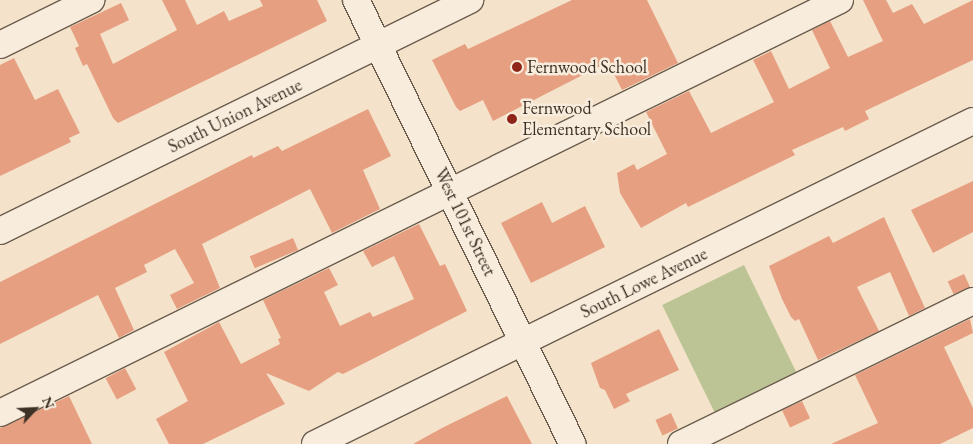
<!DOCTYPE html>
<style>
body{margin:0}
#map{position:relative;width:973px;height:444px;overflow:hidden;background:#f4e3ca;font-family:"EB Garamond",serif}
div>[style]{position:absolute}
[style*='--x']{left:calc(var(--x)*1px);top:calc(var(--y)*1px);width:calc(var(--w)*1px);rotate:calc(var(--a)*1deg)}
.green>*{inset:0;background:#bcc496;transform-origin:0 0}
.building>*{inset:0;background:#e79f81;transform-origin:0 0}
.roads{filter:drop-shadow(1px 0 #6b5d4e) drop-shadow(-1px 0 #6b5d4e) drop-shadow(0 1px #6b5d4e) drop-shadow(0 -1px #6b5d4e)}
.minor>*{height:26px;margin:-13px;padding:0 13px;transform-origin:13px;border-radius:13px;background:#f8eddd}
.dots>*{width:14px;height:14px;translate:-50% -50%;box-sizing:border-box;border:2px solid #f8eddd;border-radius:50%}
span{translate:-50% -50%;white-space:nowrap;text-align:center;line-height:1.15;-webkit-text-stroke:5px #f8eddd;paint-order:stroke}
.poi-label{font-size:18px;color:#3d3025}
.left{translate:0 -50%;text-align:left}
.street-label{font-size:18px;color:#3d3025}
.north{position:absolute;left:10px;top:384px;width:50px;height:50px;-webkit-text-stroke:4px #f8eddd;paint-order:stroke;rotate:65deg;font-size:14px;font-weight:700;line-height:20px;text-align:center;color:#3d3025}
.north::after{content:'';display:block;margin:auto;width:18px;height:22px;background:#3d3025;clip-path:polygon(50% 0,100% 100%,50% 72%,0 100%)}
</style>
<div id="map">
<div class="green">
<div style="left:744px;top:265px;width:123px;height:91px;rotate:64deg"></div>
</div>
<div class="building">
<div style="clip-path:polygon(162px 0,185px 0,197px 25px,224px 11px,229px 21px,263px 6px,260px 0,317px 0,327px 21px,118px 123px,113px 118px,87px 64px,83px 66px,75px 48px,79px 46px,70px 27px,121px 3px,129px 20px,100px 34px,113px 64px,177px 30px)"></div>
<div style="clip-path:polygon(572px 0,647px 0,678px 63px,622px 90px,608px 62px,493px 121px,483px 100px,460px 111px,456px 107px,432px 60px,465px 44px,468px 49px)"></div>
<div style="clip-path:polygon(863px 0,886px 0,893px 13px,912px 4px,924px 24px,973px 0,973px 60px,865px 111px,869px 119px,845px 131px,843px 127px,792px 150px,795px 155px,688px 207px,686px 203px,641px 228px,620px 193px,617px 173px,634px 164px,637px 170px,667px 154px,646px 112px,689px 91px,711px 133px,774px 102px,753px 60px,771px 51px,789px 89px,830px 68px,812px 30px,830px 21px,848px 57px,883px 41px)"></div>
<div style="clip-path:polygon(14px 58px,35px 100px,58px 89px,80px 133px,69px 138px,71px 142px,0 176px,0 65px)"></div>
<div style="clip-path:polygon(368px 109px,391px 156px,363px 170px,380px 209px,332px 233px,310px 189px,202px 244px,220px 288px,177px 309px,170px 295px,194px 283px,175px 249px,144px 265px,147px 272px,115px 288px,134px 330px,119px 338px,98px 295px,0 344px,0 282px,252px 155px,253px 158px,278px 146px,282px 151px)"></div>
<div style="clip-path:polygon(973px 181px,973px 232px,933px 253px,911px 210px)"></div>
<div style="clip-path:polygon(542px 202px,552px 223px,585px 206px,605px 247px,531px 283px,501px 223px)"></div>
<div style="clip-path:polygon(884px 217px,925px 308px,909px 316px,890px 272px,857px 287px,879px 331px,818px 360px,799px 319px,795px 321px,791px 317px,782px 299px,769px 266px,829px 236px,833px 243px)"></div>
<div style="clip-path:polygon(419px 224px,440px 266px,445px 264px,467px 311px,343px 374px,338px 372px,309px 391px,266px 373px,285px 404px,203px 444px,169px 444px,156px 419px,188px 401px,164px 352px,219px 322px,241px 364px,280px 344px,278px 339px,281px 338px,263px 300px,329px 268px,338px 285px,324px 292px,340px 326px,370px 312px,373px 317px,414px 299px,394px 256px,372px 267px,363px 251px)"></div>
<div style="left:293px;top:238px;width:13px;height:47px;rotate:67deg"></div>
<div style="left:964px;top:274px;width:14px;height:18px;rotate:65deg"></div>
<div style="clip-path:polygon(970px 319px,973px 333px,944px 347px,973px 408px,973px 428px,940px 444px,831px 444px,878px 423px,855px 375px)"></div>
<div style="clip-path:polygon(659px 329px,679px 370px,626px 394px,630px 401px,614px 409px,605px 390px,600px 388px,591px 363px)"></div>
<div style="left:125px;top:368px;width:24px;height:22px;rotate:62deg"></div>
<div style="clip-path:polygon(69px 396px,92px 444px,0 444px,0 428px)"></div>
<div style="clip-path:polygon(507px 396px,532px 444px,413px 444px,442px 428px)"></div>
<div style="left:802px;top:401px;width:19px;height:22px;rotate:65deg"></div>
<div style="left:671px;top:413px;width:17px;height:17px;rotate:66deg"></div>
</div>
<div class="roads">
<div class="minor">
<div style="--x:356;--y:0;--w:494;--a:64"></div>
<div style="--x:0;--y:45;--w:102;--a:-26.3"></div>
<div style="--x:0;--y:231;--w:524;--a:-26.17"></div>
<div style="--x:0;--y:413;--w:936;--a:-26.18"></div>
<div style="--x:315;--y:444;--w:733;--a:-26.15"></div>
<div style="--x:681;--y:444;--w:325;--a:-26.1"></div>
</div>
</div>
<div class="dots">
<div style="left:517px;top:67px;background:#8f2418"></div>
<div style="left:512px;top:119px;background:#8f2418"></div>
</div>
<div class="poi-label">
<span class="left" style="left:527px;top:67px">Fernwood School</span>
<span class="left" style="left:522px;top:119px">Fernwood<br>Elementary School</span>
</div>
<div class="street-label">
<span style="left:235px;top:116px;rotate:-26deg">South Union Avenue</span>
<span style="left:465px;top:222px;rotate:64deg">West 101st Street</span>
<span style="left:644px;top:283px;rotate:-26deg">South Lowe Avenue</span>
</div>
<div class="north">N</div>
</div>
